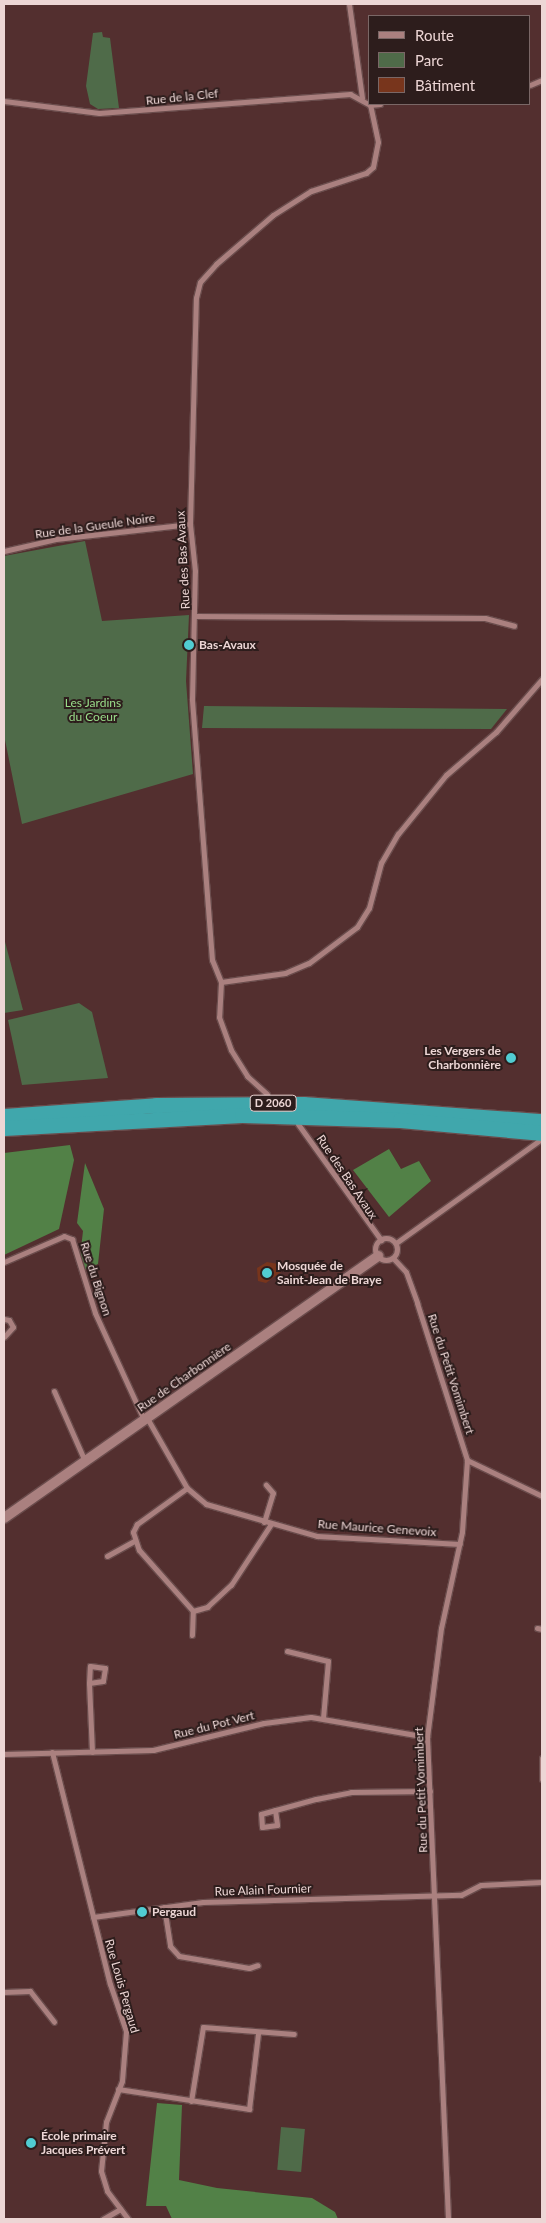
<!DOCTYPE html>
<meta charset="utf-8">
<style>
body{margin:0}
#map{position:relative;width:546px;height:2223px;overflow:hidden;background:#532f2f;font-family:Lato,sans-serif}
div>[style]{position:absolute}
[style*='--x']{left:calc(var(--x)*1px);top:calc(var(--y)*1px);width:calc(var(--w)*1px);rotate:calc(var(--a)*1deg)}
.green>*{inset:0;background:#4f6b49;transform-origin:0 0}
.forest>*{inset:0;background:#528147}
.building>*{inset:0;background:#78351c}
.roads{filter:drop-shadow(1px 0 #6a4c4c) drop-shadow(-1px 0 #6a4c4c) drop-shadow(0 1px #6a4c4c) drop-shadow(0 -1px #6a4c4c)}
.street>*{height:5px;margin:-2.5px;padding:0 2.5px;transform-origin:2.5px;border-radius:2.5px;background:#aa807f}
.street>.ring{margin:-2.5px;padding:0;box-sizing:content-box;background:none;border:5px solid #aa807f;border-radius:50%}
.secondary>*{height:10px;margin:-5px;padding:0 5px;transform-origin:5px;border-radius:5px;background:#aa807f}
.highway>*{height:15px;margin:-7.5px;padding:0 7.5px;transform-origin:7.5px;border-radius:7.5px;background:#40a7ac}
.dots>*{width:14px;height:14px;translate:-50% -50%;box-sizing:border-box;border:2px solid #2d1d1c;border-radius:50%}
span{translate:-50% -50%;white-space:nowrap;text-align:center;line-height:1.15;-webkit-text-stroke:4px #2d1d1c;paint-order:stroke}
.shield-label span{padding:1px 4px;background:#2d1d1c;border:1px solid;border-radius:4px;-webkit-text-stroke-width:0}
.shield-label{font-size:11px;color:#edd6d5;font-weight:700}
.street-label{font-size:12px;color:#edd6d5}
.poi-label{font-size:12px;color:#edd6d5;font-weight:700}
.left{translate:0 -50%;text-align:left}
.right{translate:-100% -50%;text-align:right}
.park-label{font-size:12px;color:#99dd8a}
.frame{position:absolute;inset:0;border:5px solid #edd6d5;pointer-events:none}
.legend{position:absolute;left:368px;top:15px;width:162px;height:90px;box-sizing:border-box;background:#2d1d1c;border:1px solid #7a6766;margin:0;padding:6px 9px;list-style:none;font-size:15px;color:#edd6d5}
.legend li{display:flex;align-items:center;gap:10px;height:25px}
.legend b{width:25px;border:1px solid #7a6766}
</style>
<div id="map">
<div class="green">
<div style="clip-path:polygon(102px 32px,103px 37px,110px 38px,119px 108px,98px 109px,90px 104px,86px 86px,93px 33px)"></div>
<div style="clip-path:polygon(85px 541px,102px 621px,189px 615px,186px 681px,193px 774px,22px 824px,4px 735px,4px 556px)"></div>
<div style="clip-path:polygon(204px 706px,507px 709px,491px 729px,202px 728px)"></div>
<div style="clip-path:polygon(4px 938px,23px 1010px,4px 1013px)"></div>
<div style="clip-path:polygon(79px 1003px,92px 1012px,108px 1078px,22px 1085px,8px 1020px)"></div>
<div style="left:281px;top:2127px;width:24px;height:43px;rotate:5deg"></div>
</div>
<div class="forest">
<div style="clip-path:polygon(70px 1145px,74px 1160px,59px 1229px,4px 1255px,4px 1153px)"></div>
<div style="clip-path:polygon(389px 1149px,401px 1169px,419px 1161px,431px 1181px,389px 1217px,353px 1170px)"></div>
<div style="clip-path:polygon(85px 1163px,104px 1209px,98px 1264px,85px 1270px,80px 1257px,83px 1231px,77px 1223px)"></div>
<div style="clip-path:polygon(157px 2103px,182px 2105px,179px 2180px,217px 2188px,312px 2198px,335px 2212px,338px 2219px,172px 2219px,166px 2206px,146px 2206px)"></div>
</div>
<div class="building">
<div style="clip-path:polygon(267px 1262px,278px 1264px,281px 1272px,266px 1283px,258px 1281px,257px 1268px)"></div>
</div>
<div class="roads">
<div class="street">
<div style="--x:349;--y:4;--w:95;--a:82.1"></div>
<div style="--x:530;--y:85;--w:13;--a:-23"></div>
<div style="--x:4;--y:101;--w:96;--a:7.2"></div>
<div style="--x:99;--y:113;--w:252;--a:-4.3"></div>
<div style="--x:350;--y:94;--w:23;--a:29"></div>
<div style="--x:370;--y:105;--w:10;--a:-6"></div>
<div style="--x:4;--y:551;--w:53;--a:-13"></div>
<div style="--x:56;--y:539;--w:135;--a:-6.4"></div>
<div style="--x:196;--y:616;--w:289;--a:0.4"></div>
<div style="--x:485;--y:618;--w:30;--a:15"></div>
<div style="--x:221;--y:982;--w:24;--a:-112"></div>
<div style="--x:212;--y:960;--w:262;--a:-94.4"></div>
<div style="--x:192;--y:699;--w:128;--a:-88.7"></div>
<div style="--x:195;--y:571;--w:47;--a:-96.1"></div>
<div style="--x:190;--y:524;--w:226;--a:-88.5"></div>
<div style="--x:196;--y:298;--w:16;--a:-76"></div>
<div style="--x:200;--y:282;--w:24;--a:-48"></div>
<div style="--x:216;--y:264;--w:75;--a:-40.7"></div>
<div style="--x:273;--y:215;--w:45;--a:-32.3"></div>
<div style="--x:311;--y:191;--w:58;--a:-18.1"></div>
<div style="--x:366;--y:173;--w:9;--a:-41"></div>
<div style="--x:373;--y:167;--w:25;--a:-79"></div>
<div style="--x:378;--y:142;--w:38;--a:-102"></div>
<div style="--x:221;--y:982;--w:65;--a:-8"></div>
<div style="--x:285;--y:973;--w:26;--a:-23"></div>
<div style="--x:309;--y:963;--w:60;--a:-36.9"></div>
<div style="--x:357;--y:927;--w:22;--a:-58"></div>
<div style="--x:369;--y:908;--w:47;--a:-75.1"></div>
<div style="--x:381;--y:863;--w:34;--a:-60"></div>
<div style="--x:398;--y:834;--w:76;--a:-50.9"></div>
<div style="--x:446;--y:775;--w:66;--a:-40.7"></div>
<div style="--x:496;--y:732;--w:70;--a:-49"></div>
<div style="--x:221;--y:982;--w:35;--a:93"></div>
<div style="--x:219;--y:1017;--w:35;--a:70"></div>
<div style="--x:231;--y:1050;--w:31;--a:58"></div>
<div style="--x:247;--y:1076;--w:27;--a:42"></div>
<div style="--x:298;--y:1124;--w:143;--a:54.4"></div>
<div class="ring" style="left:375px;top:1238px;width:17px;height:17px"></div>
<div style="--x:396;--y:1243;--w:177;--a:-35.6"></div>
<div style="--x:393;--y:1258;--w:19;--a:47"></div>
<div style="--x:406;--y:1272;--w:33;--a:70"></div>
<div style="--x:417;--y:1303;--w:165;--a:72.3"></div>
<div style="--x:467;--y:1460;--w:72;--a:94"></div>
<div style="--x:462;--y:1532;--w:98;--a:102.3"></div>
<div style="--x:441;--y:1628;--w:110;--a:97.3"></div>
<div style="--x:427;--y:1737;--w:482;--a:87.5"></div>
<div style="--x:4;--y:1262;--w:65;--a:-23.4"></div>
<div style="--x:64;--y:1236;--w:9;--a:21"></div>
<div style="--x:72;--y:1239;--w:77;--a:72.7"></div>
<div style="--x:95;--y:1313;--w:118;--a:65.4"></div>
<div style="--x:4;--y:1319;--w:5;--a:11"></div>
<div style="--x:9;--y:1320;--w:8;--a:60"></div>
<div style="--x:13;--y:1327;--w:13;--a:132"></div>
<div style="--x:54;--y:1391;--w:74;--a:66.2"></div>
<div style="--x:147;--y:1418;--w:81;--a:60.3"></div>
<div style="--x:187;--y:1488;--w:25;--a:40"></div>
<div style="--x:206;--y:1504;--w:116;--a:16.1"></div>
<div style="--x:317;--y:1536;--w:143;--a:3.2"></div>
<div style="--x:467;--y:1460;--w:83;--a:25.6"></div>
<div style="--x:187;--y:1488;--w:62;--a:144.2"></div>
<div style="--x:137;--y:1524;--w:9;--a:117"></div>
<div style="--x:133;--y:1532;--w:19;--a:72"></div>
<div style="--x:139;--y:1550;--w:81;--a:48.5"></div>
<div style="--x:193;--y:1611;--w:15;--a:-16"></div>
<div style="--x:207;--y:1607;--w:33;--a:-43"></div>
<div style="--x:231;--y:1585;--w:73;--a:-56.7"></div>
<div style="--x:264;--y:1522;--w:30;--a:-73"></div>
<div style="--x:273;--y:1493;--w:11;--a:-131"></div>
<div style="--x:107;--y:1556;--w:31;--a:-29"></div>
<div style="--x:537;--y:1628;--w:5;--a:11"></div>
<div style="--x:192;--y:1635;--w:24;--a:-88"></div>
<div style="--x:287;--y:1651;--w:42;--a:13.7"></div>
<div style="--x:328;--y:1661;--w:57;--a:95"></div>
<div style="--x:89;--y:1683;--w:17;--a:-87"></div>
<div style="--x:90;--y:1666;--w:15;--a:8"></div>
<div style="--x:105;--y:1668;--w:13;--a:99"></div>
<div style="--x:103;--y:1681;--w:14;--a:172"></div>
<div style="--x:89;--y:1683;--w:69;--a:87.5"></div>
<div style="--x:52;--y:1752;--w:239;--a:76"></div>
<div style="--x:110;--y:1984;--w:50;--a:71.2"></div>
<div style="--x:126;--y:2031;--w:50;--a:94.6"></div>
<div style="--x:122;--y:2081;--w:44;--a:111.3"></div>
<div style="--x:106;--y:2122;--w:49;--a:95.8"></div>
<div style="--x:101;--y:2171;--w:21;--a:73"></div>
<div style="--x:107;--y:2191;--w:35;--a:53"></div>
<div style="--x:4;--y:1754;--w:149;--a:-1.5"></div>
<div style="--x:153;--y:1750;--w:114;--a:-13.7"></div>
<div style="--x:264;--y:1723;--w:47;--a:-7.3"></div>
<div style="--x:311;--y:1717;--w:118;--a:9.8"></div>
<div style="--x:542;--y:1758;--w:21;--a:90"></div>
<div style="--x:275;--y:1810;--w:15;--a:82"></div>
<div style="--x:277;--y:1825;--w:15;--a:172"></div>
<div style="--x:262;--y:1827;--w:13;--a:-94"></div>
<div style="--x:261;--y:1814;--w:57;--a:-15.3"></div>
<div style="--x:316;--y:1799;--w:36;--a:-11"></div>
<div style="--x:351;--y:1792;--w:79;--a:-0.7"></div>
<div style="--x:164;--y:1907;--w:39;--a:81"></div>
<div style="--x:170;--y:1946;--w:13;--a:48"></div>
<div style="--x:179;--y:1956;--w:71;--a:9.7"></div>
<div style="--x:249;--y:1968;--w:9;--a:-18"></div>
<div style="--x:93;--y:1917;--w:111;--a:-7.8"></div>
<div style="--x:203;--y:1902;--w:258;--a:-1.6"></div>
<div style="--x:461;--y:1895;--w:22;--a:-27"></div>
<div style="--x:481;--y:1885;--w:61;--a:-2.8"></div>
<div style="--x:4;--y:1992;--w:26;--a:-2"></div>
<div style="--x:30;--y:1991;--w:39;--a:52"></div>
<div style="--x:118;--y:2089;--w:133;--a:8.7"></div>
<div style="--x:249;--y:2109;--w:77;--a:-83.2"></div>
<div style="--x:191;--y:2101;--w:75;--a:-80.8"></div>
<div style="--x:203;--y:2027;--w:91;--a:4.4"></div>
<div style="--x:103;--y:2219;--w:20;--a:-30"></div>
</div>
<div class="secondary">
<div style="--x:4;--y:1518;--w:457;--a:-35"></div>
</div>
<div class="highway">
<div style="--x:4;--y:1116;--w:152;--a:-4.1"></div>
<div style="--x:156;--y:1105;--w:147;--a:-0.4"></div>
<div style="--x:303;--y:1104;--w:240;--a:4.1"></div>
<div style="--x:4;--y:1128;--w:238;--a:-3.1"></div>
<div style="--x:242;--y:1115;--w:158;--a:1.8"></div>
<div style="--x:400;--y:1120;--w:143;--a:5.2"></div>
</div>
</div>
<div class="dots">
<div style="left:189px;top:645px;background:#51ccd2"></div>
<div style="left:511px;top:1058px;background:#51ccd2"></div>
<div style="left:267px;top:1273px;background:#51ccd2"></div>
<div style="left:142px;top:1912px;background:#51ccd2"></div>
<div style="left:31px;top:2143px;background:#51ccd2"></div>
</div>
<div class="shield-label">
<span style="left:273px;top:1103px">D 2060</span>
</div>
<div class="street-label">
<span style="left:182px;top:97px;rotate:-6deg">Rue de la Clef</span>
<span style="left:95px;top:526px;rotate:-8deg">Rue de la Gueule Noire</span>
<span style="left:183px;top:560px;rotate:-93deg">Rue des Bas Avaux</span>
<span style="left:347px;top:1177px;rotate:56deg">Rue des Bas Avaux</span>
<span style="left:96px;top:1279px;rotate:72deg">Rue du Bignon</span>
<span style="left:451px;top:1374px;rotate:72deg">Rue du Petit Vomimbert</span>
<span style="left:184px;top:1377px;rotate:-35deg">Rue de Charbonnière</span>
<span style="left:377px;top:1528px;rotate:4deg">Rue Maurice Genevoix</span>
<span style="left:214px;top:1725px;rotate:-14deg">Rue du Pot Vert</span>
<span style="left:421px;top:1790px;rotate:-92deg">Rue du Petit Vomimbert</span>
<span style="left:263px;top:1890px;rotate:-2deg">Rue Alain Fournier</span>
<span style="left:122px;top:1986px;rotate:74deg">Rue Louis Pergaud</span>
</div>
<div class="poi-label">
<span class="left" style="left:199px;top:645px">Bas-Avaux</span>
<span class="right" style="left:501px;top:1058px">Les Vergers de<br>Charbonnière</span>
<span class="left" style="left:277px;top:1273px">Mosquée de<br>Saint-Jean de Braye</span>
<span class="left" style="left:152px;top:1912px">Pergaud</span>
<span class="left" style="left:41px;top:2143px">École primaire<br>Jacques Prévert</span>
</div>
<div class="park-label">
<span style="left:93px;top:710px">Les Jardins<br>du Coeur</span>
</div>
<div class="frame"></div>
<ul class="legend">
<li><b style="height:6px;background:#aa807f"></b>Route</li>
<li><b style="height:14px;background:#4f6b49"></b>Parc</li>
<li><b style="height:14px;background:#78351c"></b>Bâtiment</li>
</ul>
</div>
